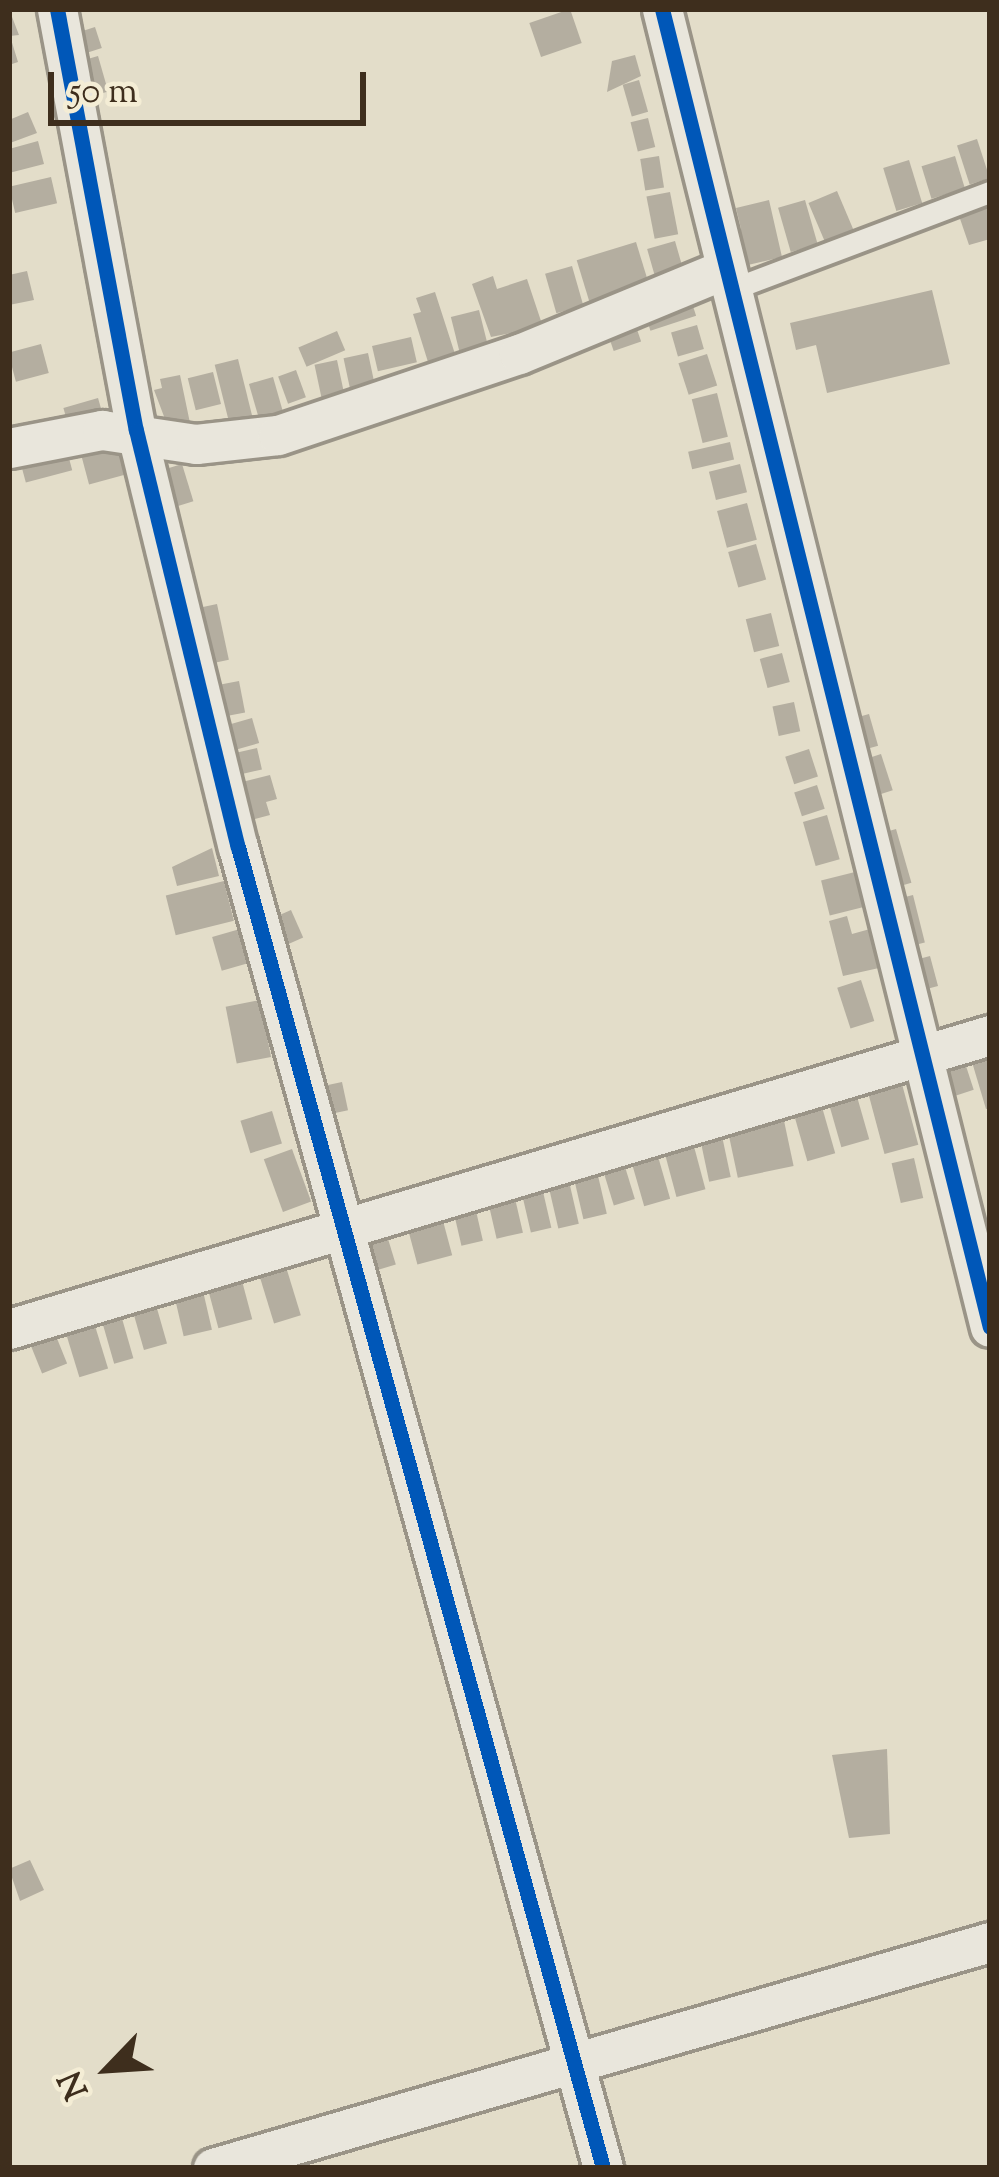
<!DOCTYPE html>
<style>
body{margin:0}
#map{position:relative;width:999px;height:2177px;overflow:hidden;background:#e3ddc9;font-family:"Sorts Mill Goudy",serif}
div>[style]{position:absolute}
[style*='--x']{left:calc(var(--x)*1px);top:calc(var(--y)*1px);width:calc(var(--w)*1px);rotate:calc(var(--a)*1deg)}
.building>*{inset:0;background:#b4aea0;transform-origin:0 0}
.roads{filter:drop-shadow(3px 0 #9a9487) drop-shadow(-3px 0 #9a9487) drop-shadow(0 3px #9a9487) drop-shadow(0 -3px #9a9487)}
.service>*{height:21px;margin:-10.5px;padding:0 10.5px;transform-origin:10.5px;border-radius:10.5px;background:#e9e6dc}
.minor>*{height:39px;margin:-19.5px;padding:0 19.5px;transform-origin:19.5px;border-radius:19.5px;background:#e9e6dc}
.cycleway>*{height:15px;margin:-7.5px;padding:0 7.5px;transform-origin:7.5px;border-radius:7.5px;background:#0057b8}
span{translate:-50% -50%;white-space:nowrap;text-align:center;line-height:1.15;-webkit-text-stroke:12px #f4edd5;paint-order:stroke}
.frame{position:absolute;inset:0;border:12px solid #3e2e1d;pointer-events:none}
.north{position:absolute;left:48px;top:2009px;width:120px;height:120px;-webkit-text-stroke:9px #f4edd5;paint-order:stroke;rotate:245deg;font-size:33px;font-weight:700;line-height:48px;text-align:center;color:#3e2e1d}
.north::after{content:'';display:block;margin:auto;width:42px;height:54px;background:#3e2e1d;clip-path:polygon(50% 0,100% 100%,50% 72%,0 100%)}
.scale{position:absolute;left:48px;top:72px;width:318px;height:54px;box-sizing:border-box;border:6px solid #3e2e1d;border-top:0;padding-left:15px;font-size:36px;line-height:42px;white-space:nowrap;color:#3e2e1d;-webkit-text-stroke:9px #f4edd5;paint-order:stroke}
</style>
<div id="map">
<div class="building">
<div style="clip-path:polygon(9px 9px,19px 35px,10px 36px,18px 62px,9px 65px)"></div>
<div style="left:570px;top:9px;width:36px;height:43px;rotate:71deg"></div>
<div style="left:95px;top:27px;width:22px;height:40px;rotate:72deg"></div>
<div style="clip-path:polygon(635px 55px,641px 76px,607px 92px,612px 61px)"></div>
<div style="left:98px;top:56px;width:37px;height:35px;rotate:74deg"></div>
<div style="left:639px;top:80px;width:33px;height:17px;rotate:74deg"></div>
<div style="clip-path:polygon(28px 112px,37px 133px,10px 143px,9px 120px)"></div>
<div style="left:648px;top:118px;width:30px;height:18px;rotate:76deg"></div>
<div style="left:977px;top:139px;width:41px;height:21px;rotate:72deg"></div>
<div style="clip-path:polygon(38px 141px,44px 164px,9px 173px,9px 149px)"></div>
<div style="left:659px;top:156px;width:32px;height:19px;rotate:81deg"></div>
<div style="left:955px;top:156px;width:34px;height:35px;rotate:73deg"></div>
<div style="left:909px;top:160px;width:45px;height:27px;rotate:73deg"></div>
<div style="left:51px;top:177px;width:27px;height:43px;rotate:77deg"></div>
<div style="left:837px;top:191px;width:44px;height:31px;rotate:67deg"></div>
<div style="left:670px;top:192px;width:43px;height:24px;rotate:79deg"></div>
<div style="clip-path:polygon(990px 197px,990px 239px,969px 245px,956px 207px)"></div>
<div style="clip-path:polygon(769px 200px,782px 257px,735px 268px,727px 232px,741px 229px,736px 208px)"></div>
<div style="left:805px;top:200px;width:46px;height:28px;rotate:74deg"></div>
<div style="left:675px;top:241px;width:33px;height:29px;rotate:74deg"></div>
<div style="left:636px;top:242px;width:45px;height:62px;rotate:73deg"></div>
<div style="left:572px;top:266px;width:41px;height:28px;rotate:74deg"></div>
<div style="clip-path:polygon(27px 271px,34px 300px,9px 305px,9px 275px)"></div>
<div style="clip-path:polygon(493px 276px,497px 289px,527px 279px,543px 327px,491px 337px,472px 284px)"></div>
<div style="clip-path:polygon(932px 290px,950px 364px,827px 393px,816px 345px,796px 350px,790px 323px)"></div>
<div style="clip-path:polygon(435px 292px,455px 354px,428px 362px,413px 314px,421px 312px,416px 298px)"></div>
<div style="left:689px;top:294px;width:23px;height:48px;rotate:72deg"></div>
<div style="left:479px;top:310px;width:42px;height:29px;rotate:76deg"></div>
<div style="left:632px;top:315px;width:28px;height:29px;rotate:71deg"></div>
<div style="left:697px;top:325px;width:25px;height:27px;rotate:74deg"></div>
<div style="left:337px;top:331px;width:21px;height:42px;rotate:67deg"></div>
<div style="left:411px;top:337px;width:26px;height:40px;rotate:77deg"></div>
<div style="left:41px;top:344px;width:30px;height:34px;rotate:75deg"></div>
<div style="left:368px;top:353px;width:33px;height:25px;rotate:78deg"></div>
<div style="left:707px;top:354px;width:33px;height:30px;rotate:72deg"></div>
<div style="left:238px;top:359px;width:59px;height:24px;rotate:76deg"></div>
<div style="left:337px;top:360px;width:44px;height:23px;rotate:78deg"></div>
<div style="left:296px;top:370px;width:29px;height:19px;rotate:70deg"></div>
<div style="left:213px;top:372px;width:33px;height:26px;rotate:76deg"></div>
<div style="clip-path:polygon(180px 375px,190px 423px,168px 427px,154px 390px,162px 388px,160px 379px)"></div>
<div style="left:273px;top:377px;width:35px;height:25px;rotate:74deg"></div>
<div style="left:717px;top:393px;width:45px;height:26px;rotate:76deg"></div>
<div style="left:98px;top:398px;width:25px;height:36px;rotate:74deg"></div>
<div style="left:116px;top:442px;width:34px;height:37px;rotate:75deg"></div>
<div style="left:730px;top:442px;width:18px;height:43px;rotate:77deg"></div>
<div style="left:66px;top:447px;width:24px;height:48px;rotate:75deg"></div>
<div style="left:182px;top:464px;width:39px;height:28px;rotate:73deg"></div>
<div style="left:740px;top:464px;width:29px;height:32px;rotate:76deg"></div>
<div style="left:747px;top:503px;width:38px;height:31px;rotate:75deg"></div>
<div style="left:756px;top:544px;width:37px;height:29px;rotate:74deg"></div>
<div style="left:217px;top:604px;width:57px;height:24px;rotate:78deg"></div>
<div style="left:771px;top:613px;width:34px;height:26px;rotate:76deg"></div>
<div style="left:782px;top:653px;width:30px;height:23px;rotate:75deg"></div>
<div style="left:239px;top:681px;width:32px;height:28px;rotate:79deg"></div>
<div style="left:794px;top:702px;width:30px;height:22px;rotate:78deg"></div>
<div style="left:869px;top:714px;width:33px;height:34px;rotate:74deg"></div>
<div style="left:252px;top:718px;width:26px;height:29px;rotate:74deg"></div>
<div style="left:257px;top:748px;width:22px;height:27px;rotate:77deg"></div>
<div style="left:809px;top:749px;width:29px;height:25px;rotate:72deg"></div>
<div style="left:881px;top:754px;width:38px;height:37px;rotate:72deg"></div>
<div style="clip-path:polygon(270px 775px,277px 799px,266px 802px,270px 815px,243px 822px,234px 784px)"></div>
<div style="left:817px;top:785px;width:25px;height:24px;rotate:72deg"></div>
<div style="left:827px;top:815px;width:46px;height:25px;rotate:74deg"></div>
<div style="left:896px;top:829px;width:56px;height:29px;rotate:74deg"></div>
<div style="clip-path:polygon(212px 848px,219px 876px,177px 886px,172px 867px)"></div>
<div style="left:855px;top:872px;width:36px;height:35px;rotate:76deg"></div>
<div style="left:224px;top:881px;width:41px;height:60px;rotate:76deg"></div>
<div style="left:913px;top:895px;width:49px;height:28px;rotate:76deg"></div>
<div style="left:291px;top:910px;width:30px;height:31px;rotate:66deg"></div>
<div style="clip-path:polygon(847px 916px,852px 934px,870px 929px,879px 968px,843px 976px,829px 921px)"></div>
<div style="left:240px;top:929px;width:35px;height:29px;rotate:74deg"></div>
<div style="left:930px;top:956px;width:31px;height:35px;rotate:75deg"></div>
<div style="left:861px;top:980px;width:43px;height:25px;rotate:72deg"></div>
<div style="left:260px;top:1000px;width:58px;height:35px;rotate:79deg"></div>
<div style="clip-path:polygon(990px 1057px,990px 1108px,986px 1109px,972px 1062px)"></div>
<div style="left:966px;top:1066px;width:25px;height:20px;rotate:72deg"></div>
<div style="left:342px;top:1082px;width:29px;height:36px;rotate:78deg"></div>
<div style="left:902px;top:1084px;width:63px;height:35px;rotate:75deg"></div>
<div style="left:856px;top:1093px;width:48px;height:29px;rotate:74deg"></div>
<div style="left:822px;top:1107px;width:48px;height:29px;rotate:74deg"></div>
<div style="left:272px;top:1111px;width:34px;height:33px;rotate:73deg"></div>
<div style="left:783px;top:1116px;width:51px;height:57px;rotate:78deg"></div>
<div style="left:722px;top:1136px;width:42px;height:22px;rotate:78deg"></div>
<div style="left:692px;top:1139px;width:52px;height:30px;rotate:75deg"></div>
<div style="left:655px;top:1146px;width:55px;height:27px;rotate:74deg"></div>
<div style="left:292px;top:1149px;width:56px;height:30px;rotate:70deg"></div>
<div style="left:622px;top:1157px;width:44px;height:22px;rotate:73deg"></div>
<div style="left:914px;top:1158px;width:41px;height:23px;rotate:77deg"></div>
<div style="left:596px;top:1167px;width:48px;height:24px;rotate:77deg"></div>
<div style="left:568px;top:1177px;width:48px;height:21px;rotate:77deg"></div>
<div style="left:511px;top:1181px;width:53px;height:27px;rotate:77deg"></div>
<div style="left:541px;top:1183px;width:46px;height:21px;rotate:77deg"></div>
<div style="left:473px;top:1198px;width:44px;height:22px;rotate:77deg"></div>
<div style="left:439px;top:1206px;width:51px;height:36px;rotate:75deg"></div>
<div style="left:385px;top:1229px;width:37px;height:34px;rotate:73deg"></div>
<div style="left:283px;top:1257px;width:61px;height:28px;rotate:73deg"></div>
<div style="left:238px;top:1266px;width:55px;height:35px;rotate:75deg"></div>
<div style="left:200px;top:1278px;width:53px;height:29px;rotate:77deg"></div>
<div style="left:156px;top:1305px;width:40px;height:24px;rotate:74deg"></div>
<div style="left:121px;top:1315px;width:45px;height:20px;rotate:74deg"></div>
<div style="left:92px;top:1316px;width:55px;height:30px;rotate:73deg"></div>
<div style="left:54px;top:1331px;width:35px;height:27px;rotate:68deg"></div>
<div style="clip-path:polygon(887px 1749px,890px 1834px,849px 1838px,832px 1755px)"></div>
<div style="clip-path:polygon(30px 1860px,44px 1890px,20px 1901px,9px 1869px)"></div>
</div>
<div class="roads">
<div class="service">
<div style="--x:730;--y:290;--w:278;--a:-20.7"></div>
</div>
<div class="minor">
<div style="--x:57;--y:9;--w:428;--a:79.4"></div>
<div style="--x:136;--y:430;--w:429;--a:76.3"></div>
<div style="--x:238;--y:847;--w:1370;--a:74.55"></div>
<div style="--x:662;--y:9;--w:1358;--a:76.03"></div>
<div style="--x:9;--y:448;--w:95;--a:-11"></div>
<div style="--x:102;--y:430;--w:95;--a:8.5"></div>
<div style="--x:196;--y:444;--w:82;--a:-6.3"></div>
<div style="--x:278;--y:435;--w:254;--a:-18.6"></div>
<div style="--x:519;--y:354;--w:223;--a:-22.4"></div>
<div style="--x:9;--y:1329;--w:1024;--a:-16.68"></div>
<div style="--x:213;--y:2168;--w:809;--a:-16.22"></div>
</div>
</div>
<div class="cycleway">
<div style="--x:57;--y:9;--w:428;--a:79.4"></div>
<div style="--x:136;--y:430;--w:429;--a:76.3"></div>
<div style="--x:238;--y:847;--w:1370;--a:74.55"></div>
<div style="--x:662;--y:9;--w:1358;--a:76.03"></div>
</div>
<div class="frame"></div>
<div class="north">N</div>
<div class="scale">50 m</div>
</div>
